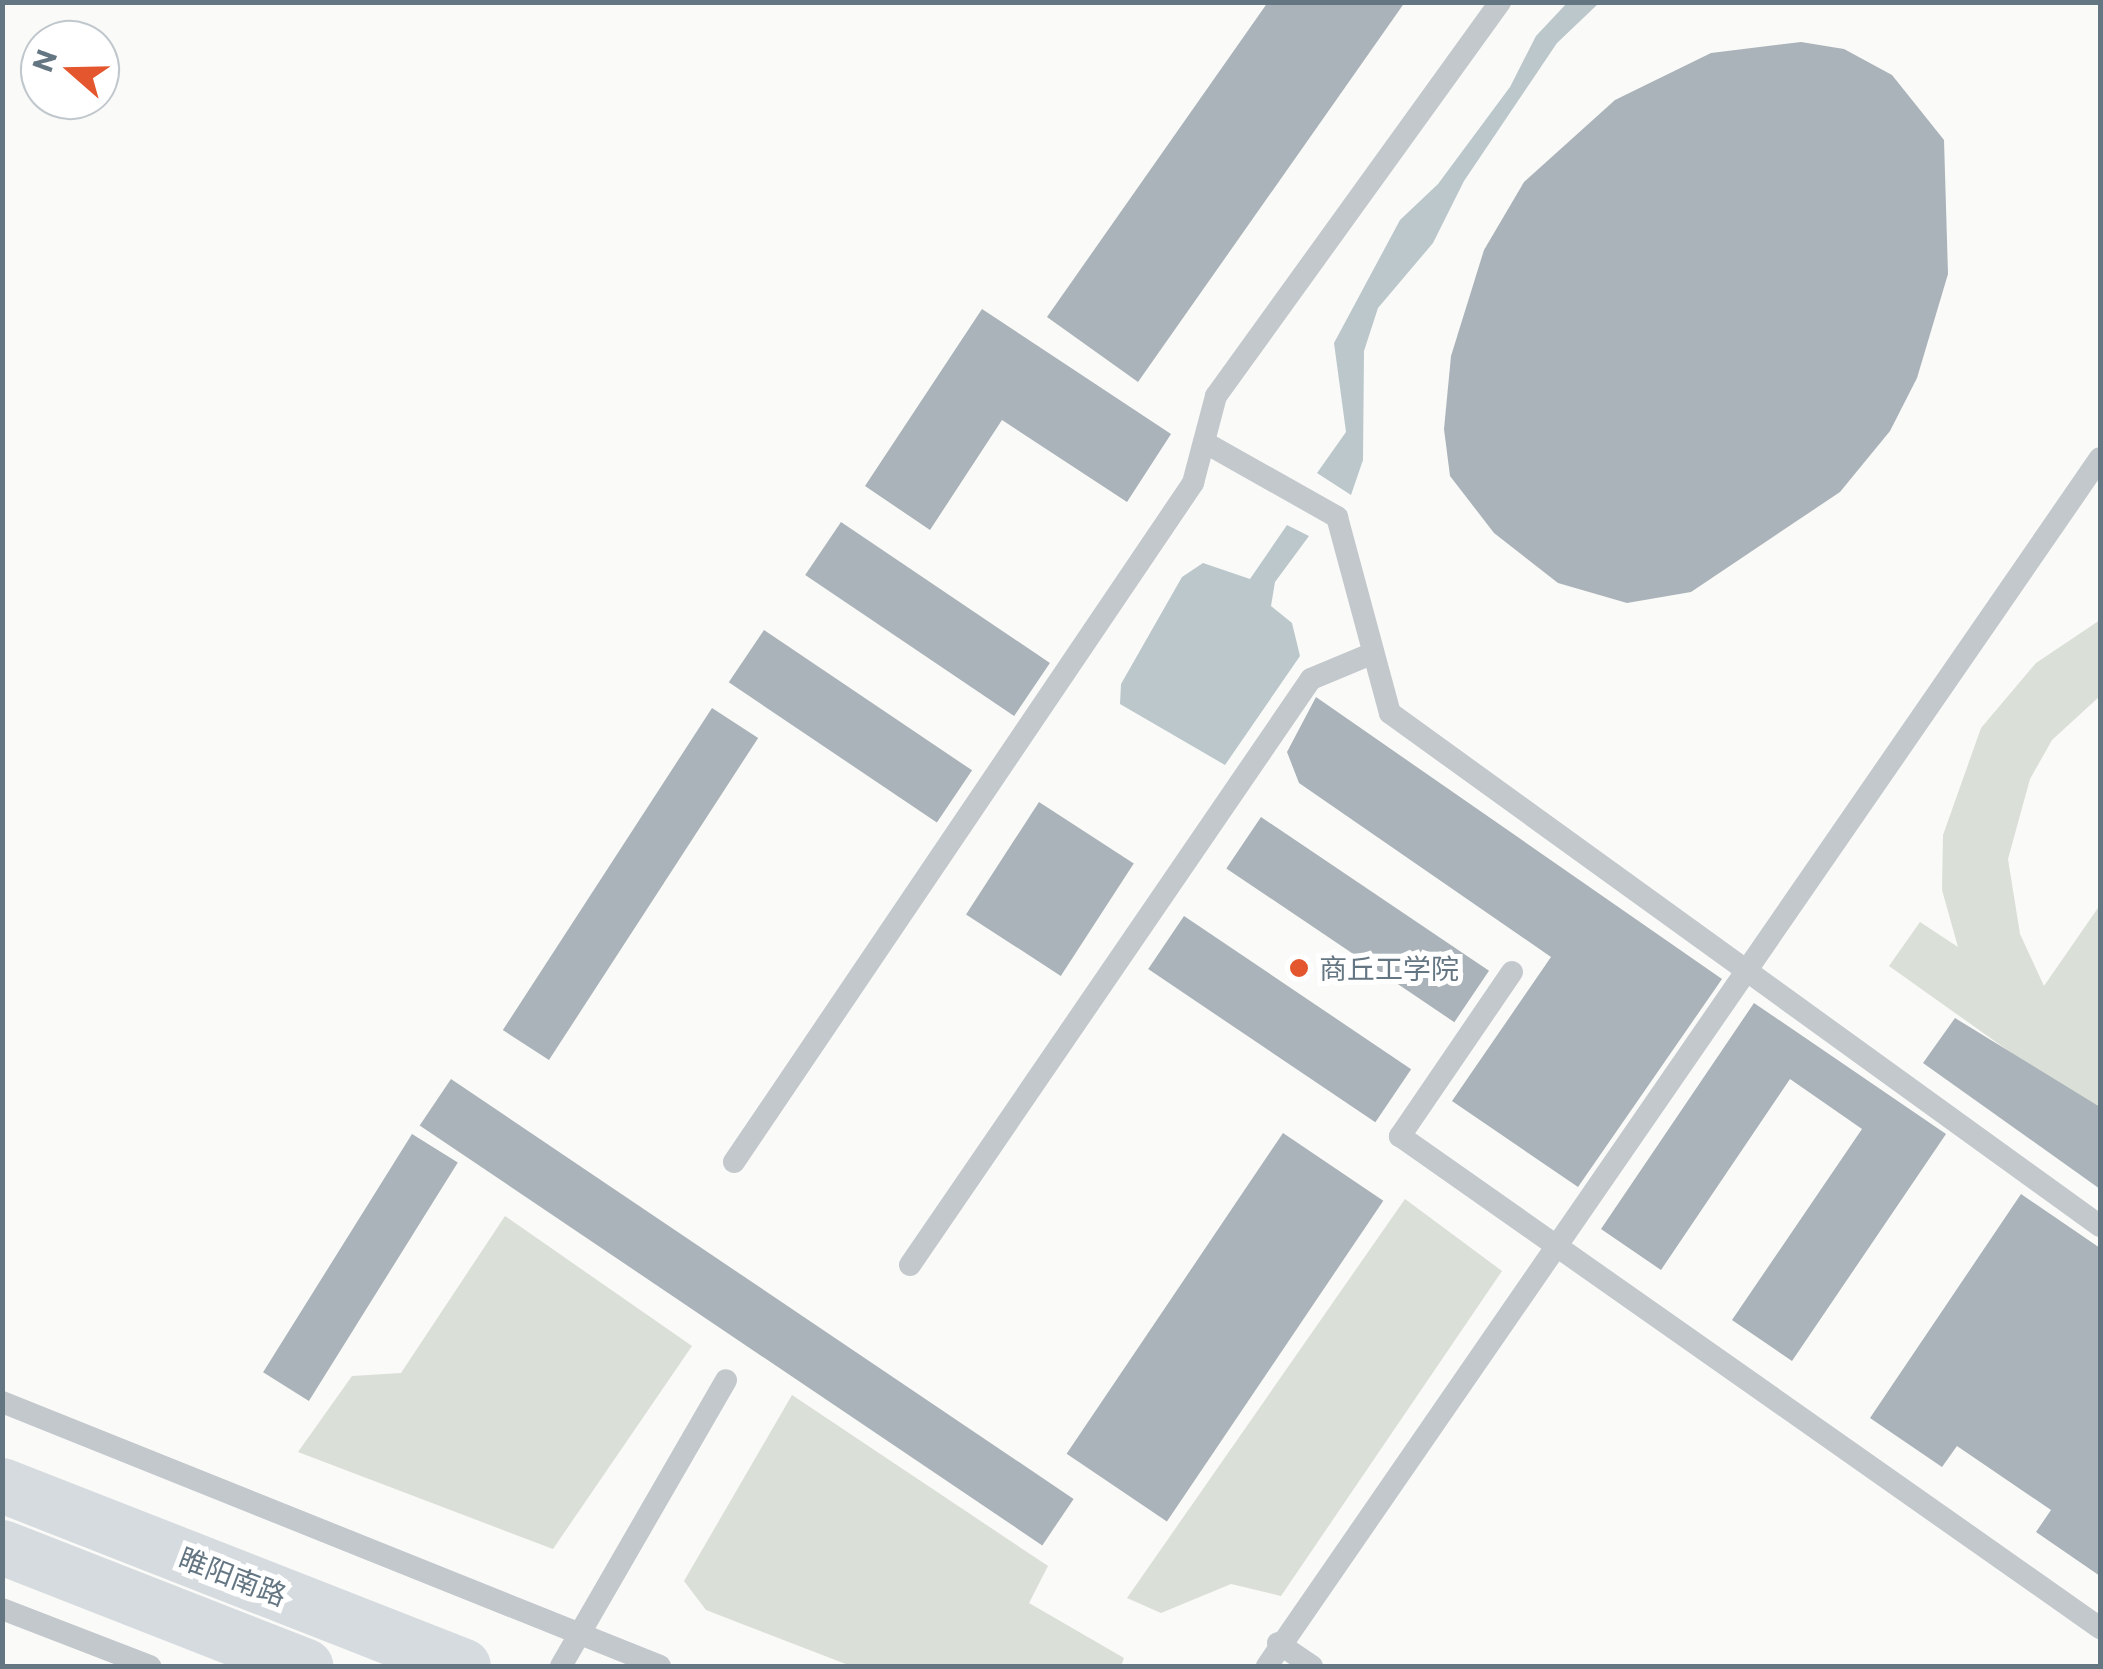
<!DOCTYPE html>
<meta charset="utf-8">
<style>
body{margin:0}
#map{position:relative;width:2103px;height:1669px;overflow:hidden;background:#fafaf8;font-family:Commissioner,"Noto Sans SC",sans-serif}
div>[style]{position:absolute}
[style*='--x']{left:calc(var(--x)*1px);top:calc(var(--y)*1px);width:calc(var(--w)*1px);rotate:calc(var(--a)*1deg)}
.green>*{inset:0;background:#dadfd7}
.water>*{inset:0;background:#bbc7cb}
.building>*{inset:0;background:#aab3b9;transform-origin:0 0}
.service>*{height:22px;margin:-11px;padding:0 11px;transform-origin:11px;border-radius:11px;background:#c3c8cc}
.primary>*{height:55px;margin:-27.5px;padding:0 27.5px;transform-origin:27.5px;border-radius:27.5px;background:#d6dbdf}
.dots>*{width:28px;height:28px;translate:-50% -50%;box-sizing:border-box;border:5px solid #fff;border-radius:50%}
span{translate:-50% -50%;white-space:nowrap;text-align:center;line-height:1.15;-webkit-text-stroke:10px #fff;paint-order:stroke}
.poi-label{font-size:28px;color:#657683}
.left{translate:0 -50%;text-align:left}
.street-label{font-size:28px;color:#657683}
.frame{position:absolute;inset:0;border:5px solid #657683;pointer-events:none}
.north{position:absolute;left:20px;top:20px;width:100px;height:100px;box-sizing:border-box;background:#fff;border:2px solid #c1c8cd;border-radius:50%;rotate:290deg;font-size:28px;font-weight:700;line-height:40px;text-align:center;color:#657683}
.north::after{content:'';display:block;margin:auto;width:35px;height:45px;background:#e4572e;clip-path:polygon(50% 0,100% 100%,50% 72%,0 100%)}
</style>
<div id="map">
<div class="green">
<div style="clip-path:polygon(2100px 620px,2100px 696px,2052px 740px,2030px 779px,2008px 859px,2020px 934px,2044px 986px,2100px 905px,2100px 1116px,1889px 966px,1920px 922px,1958px 947px,1942px 890px,1943px 835px,1981px 728px,2036px 663px)"></div>
<div style="clip-path:polygon(1405px 1199px,1502px 1271px,1281px 1596px,1231px 1584px,1161px 1613px,1127px 1598px)"></div>
<div style="clip-path:polygon(505px 1216px,692px 1346px,553px 1549px,298px 1452px,352px 1376px,401px 1373px)"></div>
<div style="clip-path:polygon(792px 1395px,1048px 1566px,1029px 1603px,1124px 1658px,1121px 1666px,851px 1666px,706px 1610px,684px 1581px)"></div>
</div>
<div class="water">
<div style="clip-path:polygon(1567px 3px,1599px 3px,1557px 43px,1464px 181px,1433px 243px,1378px 308px,1364px 351px,1363px 460px,1351px 495px,1317px 473px,1346px 432px,1334px 343px,1400px 220px,1438px 184px,1510px 87px,1536px 36px)"></div>
<div style="clip-path:polygon(1287px 525px,1309px 536px,1275px 582px,1271px 606px,1292px 623px,1300px 656px,1225px 765px,1120px 704px,1121px 684px,1182px 577px,1203px 563px,1250px 579px)"></div>
</div>
<div class="building">
<div style="clip-path:polygon(1268px 2px,1405px 2px,1138px 382px,1047px 317px)"></div>
<div style="clip-path:polygon(1801px 42px,1844px 49px,1892px 75px,1944px 140px,1948px 274px,1917px 378px,1890px 431px,1840px 492px,1691px 592px,1627px 603px,1558px 583px,1494px 533px,1450px 476px,1444px 429px,1451px 356px,1484px 250px,1524px 182px,1615px 100px,1711px 53px)"></div>
<div style="clip-path:polygon(982px 309px,1171px 434px,1127px 502px,1002px 420px,930px 530px,865px 486px)"></div>
<div style="left:841px;top:522px;width:252px;height:64px;rotate:34deg"></div>
<div style="left:764px;top:630px;width:251px;height:63px;rotate:34deg"></div>
<div style="clip-path:polygon(1316px 697px,1722px 979px,1578px 1187px,1452px 1101px,1551px 957px,1299px 783px,1287px 752px)"></div>
<div style="left:712px;top:708px;width:55px;height:384px;rotate:33deg"></div>
<div style="left:1039px;top:802px;width:113px;height:134px;rotate:33deg"></div>
<div style="left:1261px;top:817px;width:275px;height:62px;rotate:34deg"></div>
<div style="left:1184px;top:916px;width:274px;height:64px;rotate:34deg"></div>
<div style="clip-path:polygon(1754px 1003px,1946px 1134px,1792px 1361px,1732px 1320px,1862px 1129px,1790px 1079px,1661px 1270px,1601px 1229px)"></div>
<div style="clip-path:polygon(1955px 1018px,2100px 1107px,2100px 1189px,1923px 1063px)"></div>
<div style="left:451px;top:1079px;width:751px;height:56px;rotate:34deg"></div>
<div style="left:1283px;top:1133px;width:121px;height:387px;rotate:34deg"></div>
<div style="left:412px;top:1134px;width:54px;height:281px;rotate:32deg"></div>
<div style="clip-path:polygon(2021px 1194px,2100px 1248px,2100px 1576px,2036px 1532px,2051px 1510px,1957px 1446px,1942px 1467px,1870px 1418px)"></div>
</div>
<div class="service">
<div style="--x:1204;--y:442;--w:153;--a:29.4"></div>
<div style="--x:1337;--y:517;--w:203;--a:74.9"></div>
<div style="--x:1390;--y:713;--w:876;--a:35.85"></div>
<div style="--x:1512;--y:972;--w:199;--a:124.3"></div>
<div style="--x:1400;--y:1136;--w:856;--a:35.1"></div>
<div style="--x:734;--y:1162;--w:820;--a:-55.94"></div>
<div style="--x:1193;--y:483;--w:90;--a:-75.2"></div>
<div style="--x:1216;--y:396;--w:486;--a:-54.2"></div>
<div style="--x:910;--y:1265;--w:710;--a:-55.62"></div>
<div style="--x:1311;--y:679;--w:65;--a:-22.6"></div>
<div style="--x:2;--y:1402;--w:709;--a:21.86"></div>
<div style="--x:2;--y:1609;--w:159;--a:21.1"></div>
<div style="--x:1278;--y:1643;--w:41;--a:34.1"></div>
<div style="--x:561;--y:1666;--w:330;--a:-60"></div>
<div style="--x:1267;--y:1666;--w:1467;--a:-55.41"></div>
</div>
<div class="primary">
<div style="--x:2;--y:1485;--w:495;--a:21.4"></div>
<div style="--x:2;--y:1547;--w:326;--a:21.4"></div>
</div>
<div class="dots">
<div style="left:1299px;top:968px;background:#e4572e"></div>
</div>
<div class="poi-label">
<span class="left" style="left:1319px;top:968px">商丘工学院</span>
</div>
<div class="street-label">
<span style="left:233px;top:1576px;rotate:21deg">睢阳南路</span>
</div>
<div class="frame"></div>
<div class="north">N</div>
</div>
